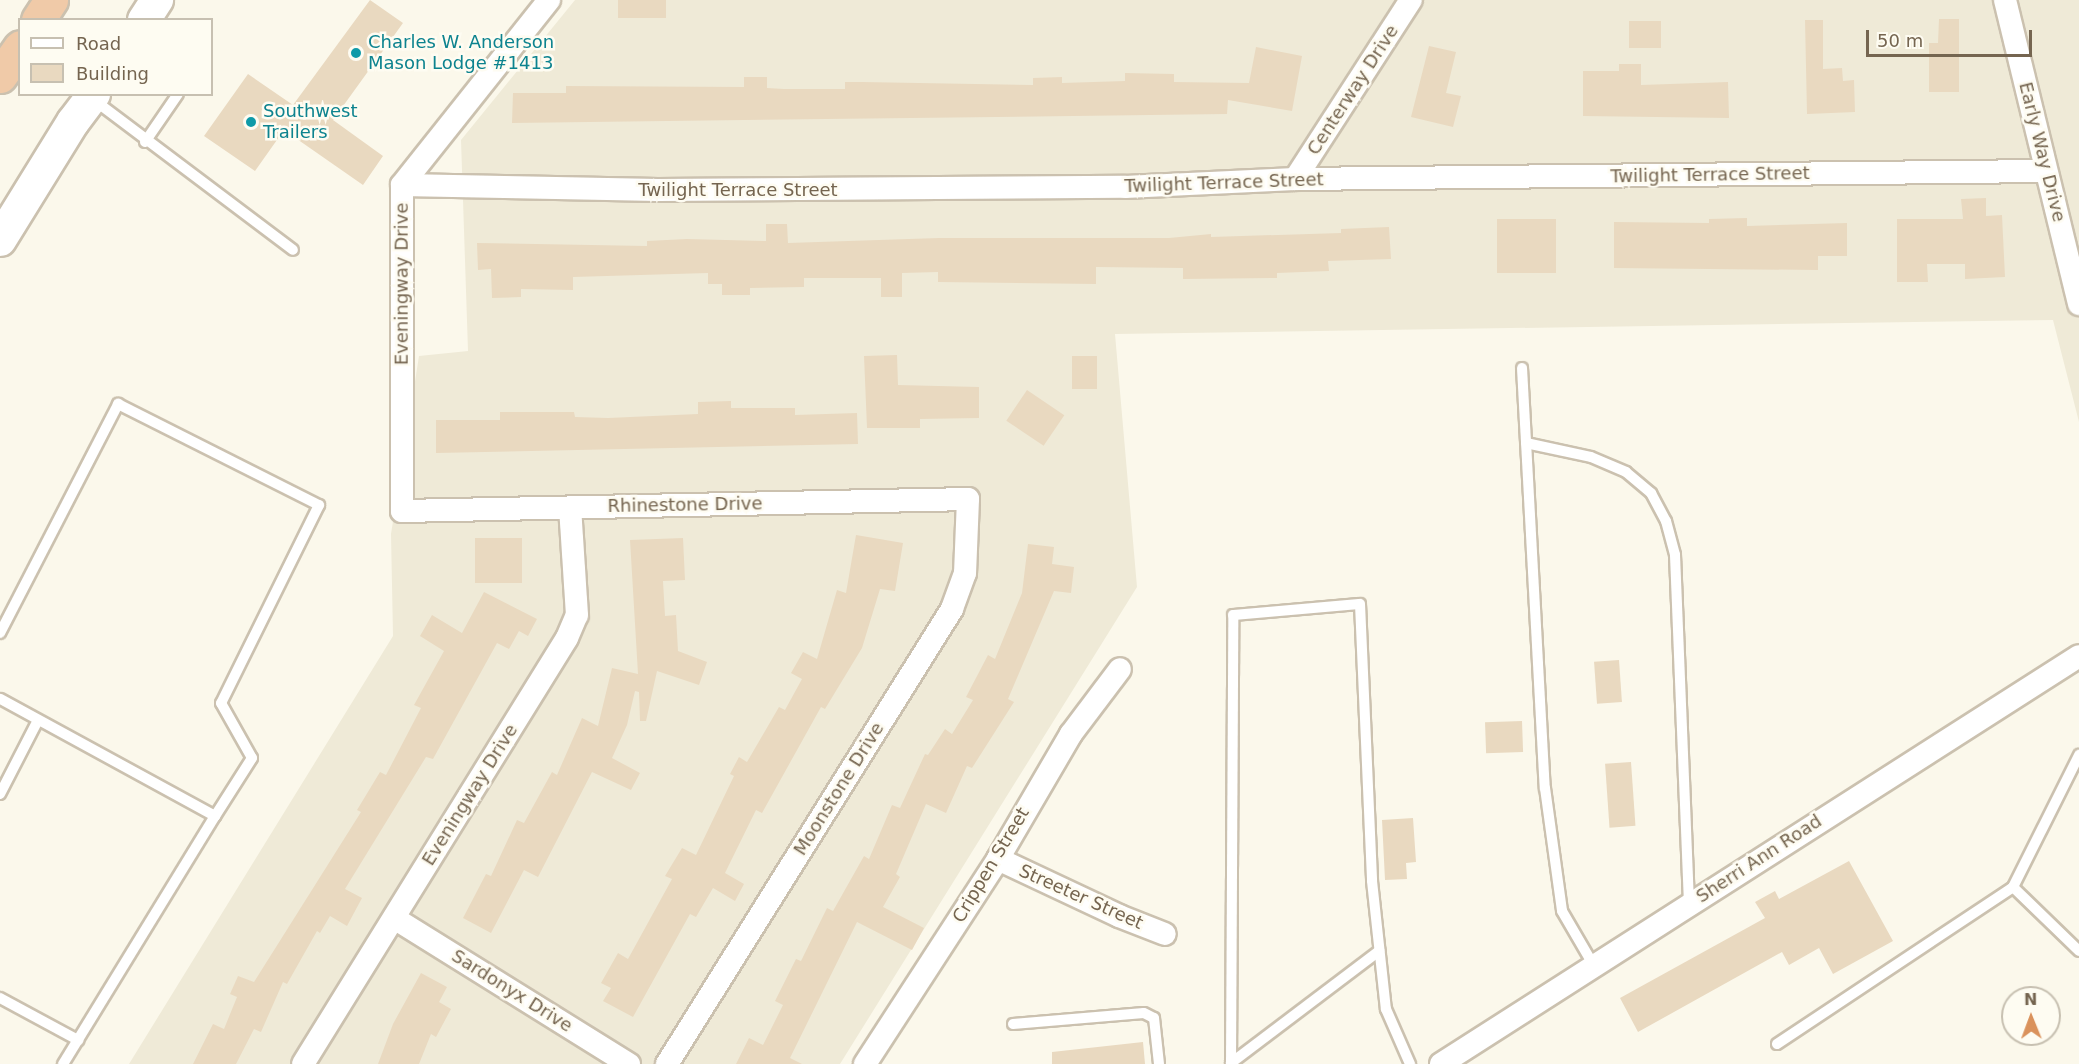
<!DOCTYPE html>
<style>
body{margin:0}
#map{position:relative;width:2079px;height:1064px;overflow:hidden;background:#fbf8eb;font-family:"DejaVu Sans",sans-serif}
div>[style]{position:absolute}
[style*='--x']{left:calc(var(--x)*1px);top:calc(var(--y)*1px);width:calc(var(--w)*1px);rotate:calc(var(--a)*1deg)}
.residential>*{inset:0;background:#efead7}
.building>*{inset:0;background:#e9d9c0;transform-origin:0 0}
.roads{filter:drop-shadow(2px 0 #cbc1af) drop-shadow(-2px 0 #cbc1af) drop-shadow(0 2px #cbc1af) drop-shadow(0 -2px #cbc1af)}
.service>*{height:10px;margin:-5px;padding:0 5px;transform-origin:5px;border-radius:5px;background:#fff}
.minor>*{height:22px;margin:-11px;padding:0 11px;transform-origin:11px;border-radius:11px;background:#fff}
.secondary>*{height:32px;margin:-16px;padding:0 16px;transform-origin:16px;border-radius:16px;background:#fff}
.motorway>*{height:33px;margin:-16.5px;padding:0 16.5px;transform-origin:16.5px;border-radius:16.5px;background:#f0caa8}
.dots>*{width:16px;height:16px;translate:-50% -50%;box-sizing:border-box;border:3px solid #fefcf2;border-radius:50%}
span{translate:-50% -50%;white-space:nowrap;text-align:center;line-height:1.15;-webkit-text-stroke:5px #fefcf2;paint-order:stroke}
.culture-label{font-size:18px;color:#0d838f}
.left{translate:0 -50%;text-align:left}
.street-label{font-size:18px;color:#756550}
.legend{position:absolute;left:18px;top:18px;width:195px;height:78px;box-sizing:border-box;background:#fefcf2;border:2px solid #c7c0b1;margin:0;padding:8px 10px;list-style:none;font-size:18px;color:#756550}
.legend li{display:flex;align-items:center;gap:12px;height:30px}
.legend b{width:30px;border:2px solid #c7c0b1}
.north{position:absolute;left:2001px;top:986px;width:60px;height:60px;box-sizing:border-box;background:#fefcf2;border:2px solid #c7c0b1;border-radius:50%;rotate:359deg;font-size:16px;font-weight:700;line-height:24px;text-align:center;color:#756550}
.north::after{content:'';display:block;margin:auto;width:21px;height:27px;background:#da925c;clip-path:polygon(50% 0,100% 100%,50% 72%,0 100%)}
.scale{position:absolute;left:1866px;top:30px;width:166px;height:27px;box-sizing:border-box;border:3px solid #756550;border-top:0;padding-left:8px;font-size:18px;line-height:21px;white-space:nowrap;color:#756550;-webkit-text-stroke:4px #fefcf2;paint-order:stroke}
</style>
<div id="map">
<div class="residential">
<div style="clip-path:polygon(575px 0,2079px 0,2079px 422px,2053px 320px,1115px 334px,1137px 587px,840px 1064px,129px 1064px,393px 636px,391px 534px,419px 356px,468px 351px,461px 140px)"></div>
</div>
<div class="building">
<div style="clip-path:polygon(370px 0,403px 23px,333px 120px,383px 156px,363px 185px,284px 130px,255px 171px,204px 136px,248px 74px,293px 105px)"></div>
<div style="left:618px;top:0;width:48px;height:18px"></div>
<div style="clip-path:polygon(1939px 19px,1959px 19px,1959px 92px,1929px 92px,1929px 43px,1938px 43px)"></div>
<div style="clip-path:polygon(1805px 20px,1823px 20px,1823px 69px,1842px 68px,1843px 81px,1854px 80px,1855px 112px,1807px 114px)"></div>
<div style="left:1629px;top:21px;width:32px;height:27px"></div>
<div style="clip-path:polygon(1429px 46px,1456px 52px,1446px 93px,1461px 96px,1453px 127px,1411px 117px)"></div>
<div style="clip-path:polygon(1256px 47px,1302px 56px,1292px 111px,1228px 100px,1227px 114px,512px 123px,513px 93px,566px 93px,566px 86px,744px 87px,744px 77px,767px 77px,767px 88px,784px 89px,845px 89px,845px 82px,862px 82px,1033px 85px,1033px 78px,1062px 77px,1062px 83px,1125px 81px,1125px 73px,1174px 74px,1174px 82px,1249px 83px)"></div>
<div style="clip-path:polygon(1619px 64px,1641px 64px,1641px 85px,1728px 82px,1729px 118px,1583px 116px,1583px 71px,1619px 71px)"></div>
<div style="clip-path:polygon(1986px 198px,1986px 216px,2002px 215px,2005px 277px,1965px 279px,1965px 264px,1927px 264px,1928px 282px,1897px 282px,1897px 219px,1963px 219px,1961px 199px)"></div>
<div style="clip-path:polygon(1747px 218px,1747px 226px,1847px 223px,1847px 256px,1818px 256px,1818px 270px,1614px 268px,1614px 222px,1709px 223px,1709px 219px)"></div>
<div style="left:1497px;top:219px;width:59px;height:54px"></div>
<div style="clip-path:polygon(766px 224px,787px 224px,788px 243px,939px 238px,1169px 238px,1211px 234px,1211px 237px,1341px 233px,1341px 229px,1389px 227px,1391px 259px,1328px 261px,1329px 271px,1277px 273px,1277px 278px,1183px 279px,1183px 268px,1096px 267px,1096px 284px,938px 282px,938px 272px,902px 273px,902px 297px,881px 297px,881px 278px,804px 278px,804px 287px,750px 288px,750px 295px,722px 295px,722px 284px,708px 284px,708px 273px,573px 277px,573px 290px,521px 289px,521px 297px,492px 298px,491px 269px,478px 270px,477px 243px,647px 246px,647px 241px,687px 239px,766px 241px)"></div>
<div style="clip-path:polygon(897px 355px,898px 385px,979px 387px,979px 418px,920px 419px,920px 428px,867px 428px,864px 356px)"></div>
<div style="left:1072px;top:356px;width:25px;height:33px"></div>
<div style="left:1027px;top:390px;width:45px;height:37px;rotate:34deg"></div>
<div style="clip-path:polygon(731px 401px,731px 408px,795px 408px,795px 415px,857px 413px,858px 444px,436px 453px,436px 420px,500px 420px,500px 412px,574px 412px,575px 417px,608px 418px,698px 414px,698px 402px)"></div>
<div style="clip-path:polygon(856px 535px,903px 543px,895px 591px,880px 589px,862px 648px,825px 709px,821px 707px,762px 813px,756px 810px,725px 873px,744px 884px,735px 901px,713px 888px,696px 917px,690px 914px,633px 1017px,603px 1001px,611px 988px,601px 983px,618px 953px,628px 959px,672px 879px,665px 876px,682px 848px,696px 855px,734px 776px,730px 774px,739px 757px,747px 762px,779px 707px,785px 710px,802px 679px,791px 673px,803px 652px,817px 659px,837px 590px,846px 593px)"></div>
<div style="left:475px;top:538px;width:47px;height:45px"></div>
<div style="clip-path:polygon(683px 538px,685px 580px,663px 581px,665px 616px,676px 615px,678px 651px,707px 662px,699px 685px,657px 671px,646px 721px,640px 721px,639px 692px,635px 691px,627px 725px,612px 758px,640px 773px,631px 790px,592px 772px,538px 877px,524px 870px,491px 933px,463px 918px,486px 874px,491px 876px,517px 820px,524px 823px,552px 772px,557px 775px,582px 718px,598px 726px,612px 668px,638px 674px,630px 540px)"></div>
<div style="clip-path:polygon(1028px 544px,1054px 547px,1052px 564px,1074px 567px,1071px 593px,1054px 591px,1008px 699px,1014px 702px,972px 768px,967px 766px,946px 813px,926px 804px,896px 874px,900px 877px,883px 907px,924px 928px,912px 950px,857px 922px,790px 1058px,802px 1064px,736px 1064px,749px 1038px,763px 1045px,783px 1005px,775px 1001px,796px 959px,801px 961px,827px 908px,833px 911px,864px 856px,869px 859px,892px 805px,900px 808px,925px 754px,928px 755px,945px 729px,952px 734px,973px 700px,966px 697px,988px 655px,995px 659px,1022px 593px)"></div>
<div style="clip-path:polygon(484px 592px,537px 619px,528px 636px,519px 631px,509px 649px,497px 643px,433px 759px,426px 757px,345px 889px,362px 898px,347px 926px,330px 916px,320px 933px,317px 931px,287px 984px,283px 982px,261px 1032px,254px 1029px,236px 1064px,193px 1064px,213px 1024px,224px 1029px,237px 997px,230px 994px,238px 976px,254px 982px,361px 812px,357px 810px,380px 772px,386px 775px,421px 708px,414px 705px,444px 651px,420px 636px,432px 615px,462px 633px)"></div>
<div style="left:1619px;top:660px;width:42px;height:25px;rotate:86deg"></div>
<div style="left:1522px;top:721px;width:31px;height:37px;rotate:88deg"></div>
<div style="left:1631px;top:762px;width:64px;height:26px;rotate:86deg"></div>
<div style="clip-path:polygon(1413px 818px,1416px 862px,1406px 863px,1407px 879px,1385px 880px,1382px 820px)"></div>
<div style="clip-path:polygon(1849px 861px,1893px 941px,1833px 974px,1819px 948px,1789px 965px,1782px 952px,1638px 1032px,1620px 998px,1765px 918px,1755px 902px,1775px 891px,1779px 899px)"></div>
<div style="clip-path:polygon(421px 973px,447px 987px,439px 1002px,451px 1009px,436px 1037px,431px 1034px,419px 1064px,378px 1064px,393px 1024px)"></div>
<div style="clip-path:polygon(1143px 1042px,1145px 1064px,1052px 1064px,1052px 1052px)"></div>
</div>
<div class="roads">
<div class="service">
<div style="--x:94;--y:100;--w:249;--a:37"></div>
<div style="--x:145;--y:142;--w:58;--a:-55.5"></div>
<div style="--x:1522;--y:368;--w:421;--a:86.9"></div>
<div style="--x:1545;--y:788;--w:124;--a:82.1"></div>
<div style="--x:1562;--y:911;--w:64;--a:59.8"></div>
<div style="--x:1526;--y:443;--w:66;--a:12.2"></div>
<div style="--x:1591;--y:457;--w:38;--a:23"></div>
<div style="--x:1626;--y:472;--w:33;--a:40"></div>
<div style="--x:1651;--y:493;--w:32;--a:62"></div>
<div style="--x:1666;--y:521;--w:35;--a:75"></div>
<div style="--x:1675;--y:555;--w:349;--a:87.7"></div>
<div style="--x:0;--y:633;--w:258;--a:-62.7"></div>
<div style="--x:118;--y:404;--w:225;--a:26.7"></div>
<div style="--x:319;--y:505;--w:221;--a:116.3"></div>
<div style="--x:221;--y:703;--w:63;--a:60.6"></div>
<div style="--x:252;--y:758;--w:69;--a:122.5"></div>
<div style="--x:215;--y:816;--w:245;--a:-151.4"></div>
<div style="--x:0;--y:794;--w:83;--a:-62.8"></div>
<div style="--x:2013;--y:887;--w:148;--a:-63.4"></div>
<div style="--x:0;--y:998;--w:89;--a:28.3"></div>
<div style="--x:1013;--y:1024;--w:131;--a:-4.8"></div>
<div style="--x:1144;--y:1013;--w:11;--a:27"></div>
<div style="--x:1154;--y:1018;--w:46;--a:83.8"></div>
<div style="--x:1777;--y:1044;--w:283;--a:-33.6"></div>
<div style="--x:2013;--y:887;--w:92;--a:44.1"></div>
<div style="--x:1231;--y:1063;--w:186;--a:-37.1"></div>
<div style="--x:63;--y:1064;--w:291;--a:-58.5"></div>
<div style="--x:1231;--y:1064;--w:449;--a:-89.7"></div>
<div style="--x:1233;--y:615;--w:127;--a:-5"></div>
<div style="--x:1360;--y:604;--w:277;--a:87.5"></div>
<div style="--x:1372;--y:881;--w:129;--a:83.8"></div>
<div style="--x:1386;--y:1009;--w:60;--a:66.4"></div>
</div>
<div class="minor">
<div style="--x:549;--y:0;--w:236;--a:128.5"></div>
<div style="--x:402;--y:185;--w:326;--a:90"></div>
<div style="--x:402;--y:511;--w:566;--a:-1.21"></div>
<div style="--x:968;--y:499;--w:74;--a:92.3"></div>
<div style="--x:965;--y:573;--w:38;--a:110"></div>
<div style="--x:952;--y:609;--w:537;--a:122.06"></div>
<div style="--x:2005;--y:0;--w:313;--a:76.3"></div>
<div style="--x:1295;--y:179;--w:213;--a:-57.1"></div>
<div style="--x:402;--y:185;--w:256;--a:1.1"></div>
<div style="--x:658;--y:190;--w:467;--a:-0.4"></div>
<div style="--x:1125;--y:187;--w:170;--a:-2.7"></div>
<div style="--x:1295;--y:179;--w:751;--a:-0.61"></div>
<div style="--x:998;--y:859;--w:134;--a:25.2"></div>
<div style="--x:1119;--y:916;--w:49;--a:21.4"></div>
<div style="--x:394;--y:918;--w:277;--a:31.9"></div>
<div style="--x:303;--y:1064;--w:501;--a:-58.21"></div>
<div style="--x:567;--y:638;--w:25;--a:-67"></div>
<div style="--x:577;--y:615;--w:107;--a:-93.7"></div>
<div style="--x:865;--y:1064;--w:244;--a:-57"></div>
<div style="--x:998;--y:859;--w:145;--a:-59.7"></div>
<div style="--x:1071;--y:734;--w:81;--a:-53"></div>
<div style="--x:1441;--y:1064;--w:757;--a:-32.6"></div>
</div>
<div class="secondary">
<div style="--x:144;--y:20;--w:24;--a:-57"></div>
<div style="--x:0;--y:240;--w:139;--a:-58.3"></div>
<div style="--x:73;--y:122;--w:35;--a:-53"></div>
</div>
<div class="motorway">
<div style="--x:38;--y:20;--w:24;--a:-57"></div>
<div style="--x:0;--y:76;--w:35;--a:-55"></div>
</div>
</div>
<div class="dots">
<div style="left:356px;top:53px;background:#0f9aa8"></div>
<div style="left:251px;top:122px;background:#0f9aa8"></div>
</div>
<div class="culture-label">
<span class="left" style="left:368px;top:53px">Charles W. Anderson<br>Mason Lodge #1413</span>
<span class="left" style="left:263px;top:122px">Southwest<br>Trailers</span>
</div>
<div class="street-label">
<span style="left:1353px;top:90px;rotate:-57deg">Centerway Drive</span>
<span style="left:2042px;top:152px;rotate:76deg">Early Way Drive</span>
<span style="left:1710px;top:175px;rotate:-1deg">Twilight Terrace Street</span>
<span style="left:1224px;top:183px;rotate:-2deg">Twilight Terrace Street</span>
<span style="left:738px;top:190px">Twilight Terrace Street</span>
<span style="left:402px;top:284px;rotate:-90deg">Eveningway Drive</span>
<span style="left:685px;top:505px;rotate:-1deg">Rhinestone Drive</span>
<span style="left:839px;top:789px;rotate:-58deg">Moonstone Drive</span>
<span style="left:470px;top:795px;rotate:-58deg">Eveningway Drive</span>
<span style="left:1759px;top:859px;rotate:-33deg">Sherri Ann Road</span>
<span style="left:991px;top:865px;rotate:-59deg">Crippen Street</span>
<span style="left:1081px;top:897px;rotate:24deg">Streeter Street</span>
<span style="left:512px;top:991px;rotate:32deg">Sardonyx Drive</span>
</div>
<ul class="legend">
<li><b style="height:8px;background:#fff"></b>Road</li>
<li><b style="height:16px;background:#e9d9c0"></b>Building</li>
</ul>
<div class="north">N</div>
<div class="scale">50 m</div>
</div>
